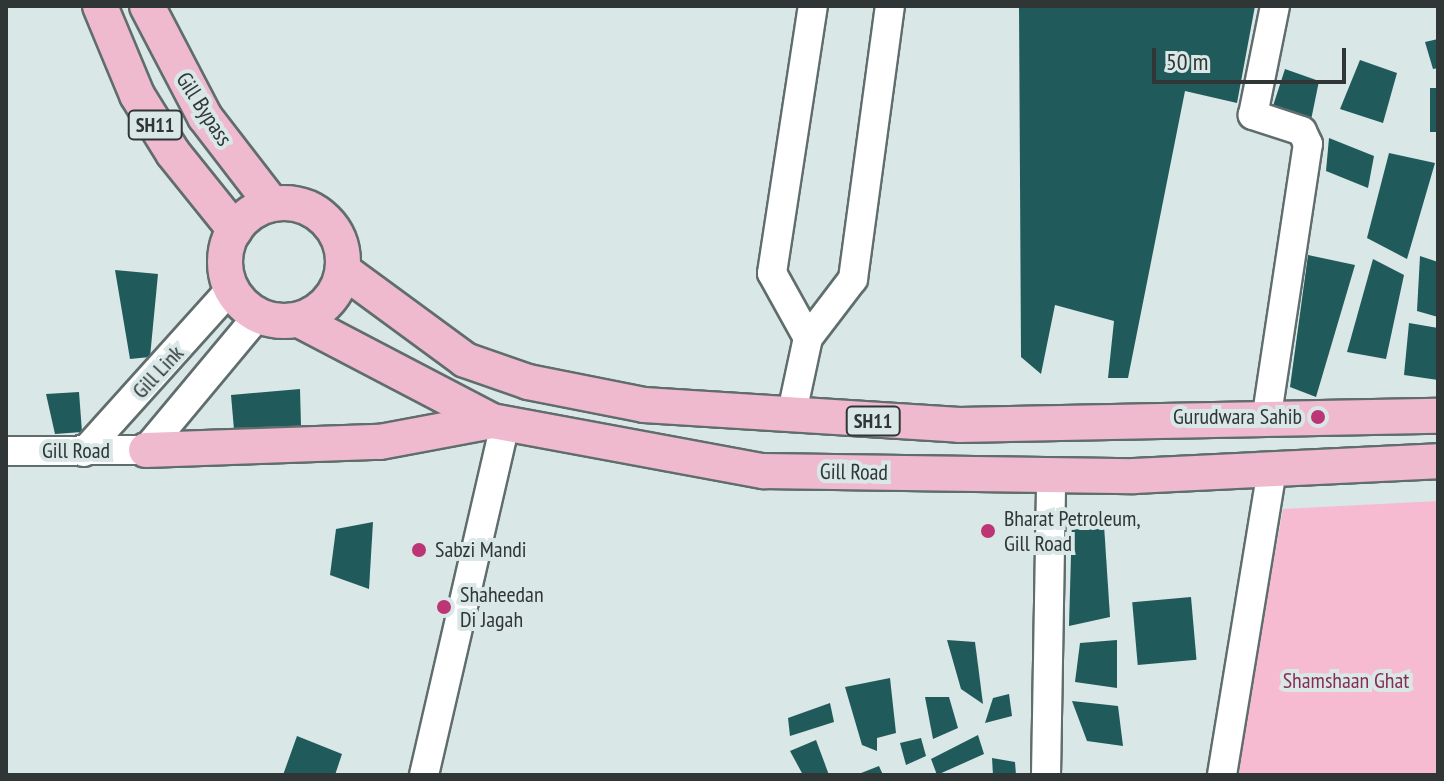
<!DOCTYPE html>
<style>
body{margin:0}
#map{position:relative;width:1444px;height:781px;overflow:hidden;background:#d9e7e7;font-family:"PT Sans Narrow",sans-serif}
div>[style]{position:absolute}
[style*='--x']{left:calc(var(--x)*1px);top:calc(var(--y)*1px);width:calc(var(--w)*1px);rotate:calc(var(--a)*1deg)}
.green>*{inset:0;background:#f6bbd0}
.building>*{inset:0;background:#215a5b;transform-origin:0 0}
.roads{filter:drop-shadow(2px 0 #606d6d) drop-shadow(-2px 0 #606d6d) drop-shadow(0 2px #606d6d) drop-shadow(0 -2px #606d6d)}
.minor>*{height:28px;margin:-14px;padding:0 14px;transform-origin:14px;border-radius:14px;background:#fff}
.major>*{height:34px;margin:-17px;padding:0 17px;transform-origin:17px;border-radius:17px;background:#efb9ce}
.major>.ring{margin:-17px;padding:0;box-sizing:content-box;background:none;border:34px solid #efb9ce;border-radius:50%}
.dots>*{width:22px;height:22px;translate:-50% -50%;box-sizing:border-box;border:4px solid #d9e7e7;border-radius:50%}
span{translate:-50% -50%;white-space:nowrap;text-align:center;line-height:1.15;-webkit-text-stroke:8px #d9e7e7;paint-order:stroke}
.shield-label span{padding:2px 6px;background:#d9e7e7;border:2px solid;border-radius:6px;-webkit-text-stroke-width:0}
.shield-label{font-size:20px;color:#303636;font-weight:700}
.street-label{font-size:22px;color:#303636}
.poi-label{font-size:22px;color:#303636}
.right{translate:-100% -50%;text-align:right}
.left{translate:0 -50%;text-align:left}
.park-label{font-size:22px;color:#872e56}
.frame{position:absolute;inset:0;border:8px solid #303636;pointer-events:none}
.scale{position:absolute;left:1152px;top:48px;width:194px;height:36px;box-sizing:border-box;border:4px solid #303636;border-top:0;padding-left:10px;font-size:24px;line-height:28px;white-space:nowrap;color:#303636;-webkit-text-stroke:6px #d9e7e7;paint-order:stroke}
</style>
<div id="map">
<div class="green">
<div style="clip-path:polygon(1438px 501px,1438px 775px,1236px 775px,1283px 509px)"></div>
</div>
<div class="building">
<div style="clip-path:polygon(1019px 6px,1255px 6px,1237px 103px,1185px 91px,1128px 378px,1108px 378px,1114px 321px,1055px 305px,1041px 374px,1021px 357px)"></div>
<div style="clip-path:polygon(1438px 39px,1438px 68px,1433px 69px,1425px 42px)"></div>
<div style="clip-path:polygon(1360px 60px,1397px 73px,1383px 123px,1340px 109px)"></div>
<div style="clip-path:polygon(1285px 69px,1319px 81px,1311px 120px,1272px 109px)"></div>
<div style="left:1430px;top:88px;width:8px;height:44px"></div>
<div style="clip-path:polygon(1329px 138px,1374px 156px,1368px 188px,1326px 171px)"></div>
<div style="clip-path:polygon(1389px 153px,1435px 163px,1407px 259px,1367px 238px)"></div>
<div style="clip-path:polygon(1308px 255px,1355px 265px,1316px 397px,1290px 387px)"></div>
<div style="clip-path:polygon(1420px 256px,1438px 262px,1438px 317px,1417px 311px)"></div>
<div style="clip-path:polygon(1373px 259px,1404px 275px,1386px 359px,1347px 352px)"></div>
<div style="clip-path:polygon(115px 270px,158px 274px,150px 357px,130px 359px)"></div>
<div style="clip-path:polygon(1409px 323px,1438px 328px,1438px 380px,1404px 375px)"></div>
<div style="clip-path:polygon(300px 389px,301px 426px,235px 441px,231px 395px)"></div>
<div style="clip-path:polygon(79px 392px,82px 432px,55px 434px,46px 394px)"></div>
<div style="clip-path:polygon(1072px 520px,1104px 525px,1110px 617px,1069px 626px)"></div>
<div style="clip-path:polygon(373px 522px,369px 589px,330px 575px,336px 529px)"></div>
<div style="left:1191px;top:597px;width:63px;height:59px;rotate:85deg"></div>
<div style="clip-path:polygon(947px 640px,975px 642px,983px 704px,961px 689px)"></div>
<div style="clip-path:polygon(1117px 640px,1117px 688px,1075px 682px,1080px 643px)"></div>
<div style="clip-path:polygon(890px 678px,896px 733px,877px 738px,877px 751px,862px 745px,845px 687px)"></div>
<div style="clip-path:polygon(1009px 694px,1012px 716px,985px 723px,993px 698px)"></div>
<div style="clip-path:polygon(925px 697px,949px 697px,958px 728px,933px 739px)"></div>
<div style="clip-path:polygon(1072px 701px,1118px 706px,1123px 746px,1087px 741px)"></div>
<div style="clip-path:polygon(830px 703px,834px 722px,790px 736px,788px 718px)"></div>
<div style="clip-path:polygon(978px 735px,984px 754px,937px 775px,931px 759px)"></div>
<div style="clip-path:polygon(297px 736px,342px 754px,335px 775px,283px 775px)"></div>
<div style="clip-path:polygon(921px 738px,926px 756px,906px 765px,900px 743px)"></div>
<div style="clip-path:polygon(816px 740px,829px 775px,803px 775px,790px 751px)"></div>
<div style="clip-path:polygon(992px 758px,1015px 762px,1016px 775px,993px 775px)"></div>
<div style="clip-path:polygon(879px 766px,883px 775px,856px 775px)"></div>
</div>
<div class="roads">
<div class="minor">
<div style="--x:808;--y:338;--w:74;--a:-119"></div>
<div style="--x:772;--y:273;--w:270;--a:-81.3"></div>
<div style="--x:791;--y:417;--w:81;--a:-77.9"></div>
<div style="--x:808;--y:338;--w:74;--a:-52.7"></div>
<div style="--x:853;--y:279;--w:275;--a:-82.3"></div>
<div style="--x:1266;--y:421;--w:280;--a:-81.4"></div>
<div style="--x:1308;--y:144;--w:14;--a:-115"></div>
<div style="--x:1302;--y:131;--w:52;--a:-161.9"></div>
<div style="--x:1253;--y:115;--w:111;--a:-78.6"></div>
<div style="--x:6;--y:451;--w:140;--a:-0.4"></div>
<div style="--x:146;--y:450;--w:173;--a:-50.2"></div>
<div style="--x:84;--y:452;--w:218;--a:-48"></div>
<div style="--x:424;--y:775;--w:360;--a:-77"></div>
<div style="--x:1046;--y:775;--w:300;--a:-89"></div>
<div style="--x:1222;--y:775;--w:308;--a:-80.7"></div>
</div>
<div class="major">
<div style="--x:100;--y:6;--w:96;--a:67.4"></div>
<div style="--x:137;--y:95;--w:68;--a:58.2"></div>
<div style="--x:173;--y:153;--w:99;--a:51.2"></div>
<div style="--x:147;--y:6;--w:125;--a:62.4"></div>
<div style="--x:205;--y:117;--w:110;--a:52.4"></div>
<div class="ring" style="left:225px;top:203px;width:84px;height:84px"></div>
<div style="--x:344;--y:271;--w:150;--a:36.3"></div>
<div style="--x:465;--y:360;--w:67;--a:19.2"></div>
<div style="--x:528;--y:382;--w:118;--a:11.2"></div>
<div style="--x:644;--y:405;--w:316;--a:3.6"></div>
<div style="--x:959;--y:425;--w:479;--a:-1.1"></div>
<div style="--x:299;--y:320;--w:218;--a:27.6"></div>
<div style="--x:492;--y:421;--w:276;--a:10.5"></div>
<div style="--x:763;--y:471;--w:371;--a:0.8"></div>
<div style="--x:1134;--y:476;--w:304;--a:-2.8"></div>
<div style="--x:146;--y:450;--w:234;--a:-2"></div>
<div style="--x:380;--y:442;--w:114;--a:-10.6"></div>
</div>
</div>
<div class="dots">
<div style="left:1318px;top:417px;background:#bc3575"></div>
<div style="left:988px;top:531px;background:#bc3575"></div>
<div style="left:419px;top:550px;background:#bc3575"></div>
<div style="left:444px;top:607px;background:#bc3575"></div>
</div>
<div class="shield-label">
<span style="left:155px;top:125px">SH11</span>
<span style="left:873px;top:421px">SH11</span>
</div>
<div class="street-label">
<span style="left:204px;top:109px;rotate:57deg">Gill Bypass</span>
<span style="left:158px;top:372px;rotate:-47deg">Gill Link</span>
<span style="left:76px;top:451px">Gill Road</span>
<span style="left:854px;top:472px;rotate:1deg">Gill Road</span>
</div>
<div class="poi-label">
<span class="right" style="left:1302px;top:417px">Gurudwara Sahib</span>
<span class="left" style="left:1004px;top:531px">Bharat Petroleum,<br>Gill Road</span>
<span class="left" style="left:435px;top:550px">Sabzi Mandi</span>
<span class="left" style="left:460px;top:607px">Shaheedan<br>Di Jagah</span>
</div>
<div class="park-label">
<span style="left:1346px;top:681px">Shamshaan Ghat</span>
</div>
<div class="frame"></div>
<div class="scale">50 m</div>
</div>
